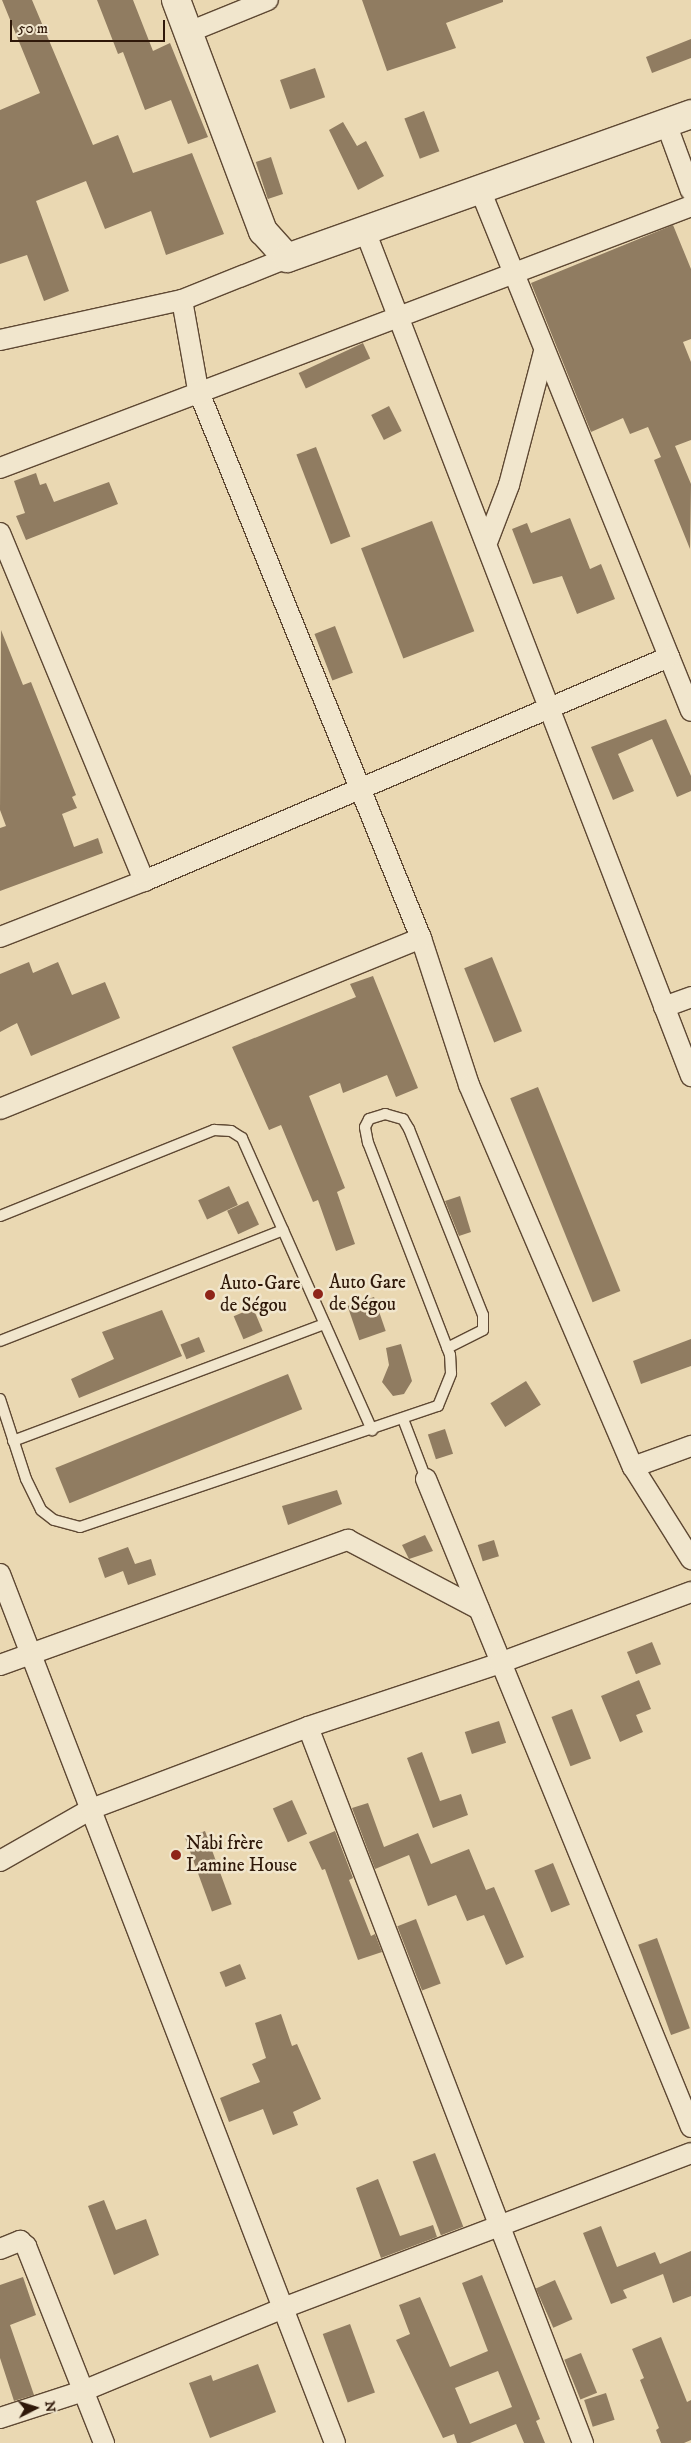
<!DOCTYPE html>
<meta charset="utf-8">
<style>
body{margin:0}
#map{position:relative;width:691px;height:2443px;overflow:hidden;background:#ead8b2;font-family:"IM FELL DW Pica",serif}
div>[style]{position:absolute}
[style*='--x']{left:calc(var(--x)*1px);top:calc(var(--y)*1px);width:calc(var(--w)*1px);rotate:calc(var(--a)*1deg)}
.building>*{inset:0;background:#907c61;transform-origin:0 0}
.roads{filter:drop-shadow(1px 0 #5e4833) drop-shadow(-1px 0 #5e4833) drop-shadow(0 1px #5e4833) drop-shadow(0 -1px #5e4833)}
.service>*{height:10px;margin:-5px;padding:0 5px;transform-origin:5px;border-radius:5px;background:#f1e6cd}
.minor>*{height:20px;margin:-10px;padding:0 10px;transform-origin:10px;border-radius:10px;background:#f1e6cd}
.secondary>*{height:28px;margin:-14px;padding:0 14px;transform-origin:14px;border-radius:14px;background:#f1e6cd}
.dots>*{width:14px;height:14px;translate:-50% -50%;box-sizing:border-box;border:2px solid #f1e6cd;border-radius:50%}
span{translate:-50% -50%;white-space:nowrap;text-align:center;line-height:1.15;-webkit-text-stroke:5px #f1e6cd;paint-order:stroke}
.poi-label{font-size:19px;color:#2f1809}
.left{translate:0 -50%;text-align:left}
.north{position:absolute;left:10px;top:2383px;width:50px;height:50px;-webkit-text-stroke:4px #f1e6cd;paint-order:stroke;rotate:85deg;font-size:14px;font-weight:700;line-height:20px;text-align:center;color:#2f1809}
.north::after{content:'';display:block;margin:auto;width:18px;height:22px;background:#2f1809;clip-path:polygon(50% 0,100% 100%,50% 72%,0 100%)}
.scale{position:absolute;left:10px;top:20px;width:155px;height:22px;box-sizing:border-box;border:2px solid #2f1809;border-top:0;padding-left:6px;font-size:15px;line-height:18px;white-space:nowrap;color:#2f1809;-webkit-text-stroke:4px #f1e6cd;paint-order:stroke}
</style>
<div id="map">
<div class="building">
<div style="clip-path:polygon(2px 0,32px 0,93px 145px,118px 135px,133px 173px,192px 153px,224px 234px,166px 255px,151px 211px,105px 229px,86px 181px,36px 201px,69px 291px,44px 301px,27px 255px,0 264px,0 110px,40px 93px)"></div>
<div style="clip-path:polygon(97px 0,133px 0,153px 51px,170px 43px,208px 137px,188px 144px,171px 100px,145px 110px,123px 52px,118px 54px)"></div>
<div style="clip-path:polygon(362px 0,503px 0,503px 2px,446px 23px,456px 48px,387px 71px)"></div>
<div style="clip-path:polygon(691px 39px,691px 58px,652px 73px,646px 57px)"></div>
<div style="left:315px;top:68px;width:31px;height:37px;rotate:71deg"></div>
<div style="left:424px;top:111px;width:43px;height:21px;rotate:69deg"></div>
<div style="clip-path:polygon(343px 122px,357px 146px,366px 141px,384px 176px,358px 190px,329px 130px)"></div>
<div style="left:271px;top:157px;width:39px;height:16px;rotate:72deg"></div>
<div style="clip-path:polygon(673px 225px,691px 269px,691px 339px,683px 342px,691px 362px,691px 440px,675px 446px,691px 484px,690px 549px,654px 460px,661px 457px,648px 427px,630px 434px,623px 418px,591px 432px,531px 283px)"></div>
<div style="left:363px;top:343px;width:17px;height:71px;rotate:65deg"></div>
<div style="left:389px;top:406px;width:28px;height:20px;rotate:63deg"></div>
<div style="left:316px;top:447px;width:96px;height:21px;rotate:69deg"></div>
<div style="clip-path:polygon(36px 473px,40px 485px,46px 483px,54px 502px,109px 482px,118px 504px,26px 540px,16px 516px,25px 513px,14px 481px)"></div>
<div style="clip-path:polygon(570px 518px,590px 569px,601px 564px,615px 599px,577px 614px,562px 576px,533px 584px,512px 529px,527px 523px,531px 533px)"></div>
<div style="left:432px;top:521px;width:118px;height:76px;rotate:69deg"></div>
<div style="left:335px;top:626px;width:50px;height:22px;rotate:69deg"></div>
<div style="clip-path:polygon(1px 630px,23px 685px,31px 682px,76px 795px,72px 797px,77px 808px,62px 814px,74px 847px,98px 838px,103px 853px,0 891px,0 828px,6px 826px,0 810px)"></div>
<div style="clip-path:polygon(666px 719px,691px 776px,691px 791px,677px 797px,652px 739px,618px 754px,634px 791px,613px 800px,591px 747px)"></div>
<div style="left:492px;top:957px;width:80px;height:30px;rotate:68deg"></div>
<div style="clip-path:polygon(29px 962px,33px 973px,58px 962px,72px 995px,105px 982px,120px 1018px,31px 1056px,17px 1023px,0 1032px,0 974px)"></div>
<div style="clip-path:polygon(373px 976px,418px 1088px,396px 1097px,387px 1075px,343px 1093px,340px 1083px,309px 1096px,345px 1188px,337px 1192px,355px 1244px,336px 1251px,318px 1200px,313px 1202px,281px 1125px,269px 1130px,232px 1047px,356px 997px,350px 984px)"></div>
<div style="left:538px;top:1087px;width:220px;height:30px;rotate:68deg"></div>
<div style="left:229px;top:1186px;width:21px;height:34px;rotate:65deg"></div>
<div style="clip-path:polygon(460px 1196px,471px 1232px,459px 1236px,445px 1201px)"></div>
<div style="left:248px;top:1201px;width:26px;height:23px;rotate:65deg"></div>
<div style="left:374px;top:1297px;width:36px;height:28px;rotate:71deg"></div>
<div style="left:253px;top:1308px;width:25px;height:21px;rotate:67deg"></div>
<div style="clip-path:polygon(162px 1310px,182px 1356px,79px 1398px,71px 1379px,114px 1359px,102px 1332px)"></div>
<div style="left:199px;top:1337px;width:16px;height:20px;rotate:68deg"></div>
<div style="clip-path:polygon(691px 1339px,691px 1366px,641px 1384px,633px 1361px)"></div>
<div style="clip-path:polygon(401px 1344px,412px 1381px,404px 1394px,393px 1396px,382px 1382px,389px 1365px,386px 1348px)"></div>
<div style="left:288px;top:1374px;width:38px;height:251px;rotate:68deg"></div>
<div style="left:526px;top:1381px;width:28px;height:42px;rotate:58deg"></div>
<div style="left:445px;top:1429px;width:26px;height:18px;rotate:72deg"></div>
<div style="clip-path:polygon(337px 1490px,342px 1504px,288px 1525px,282px 1506px)"></div>
<div style="clip-path:polygon(425px 1535px,433px 1551px,409px 1559px,402px 1545px)"></div>
<div style="left:494px;top:1540px;width:17px;height:17px;rotate:73deg"></div>
<div style="clip-path:polygon(128px 1547px,135px 1564px,151px 1559px,156px 1575px,128px 1585px,123px 1571px,105px 1578px,98px 1558px)"></div>
<div style="left:652px;top:1642px;width:24px;height:27px;rotate:68deg"></div>
<div style="clip-path:polygon(639px 1680px,651px 1709px,636px 1715px,643px 1732px,620px 1742px,601px 1696px)"></div>
<div style="left:572px;top:1709px;width:53px;height:22px;rotate:69deg"></div>
<div style="left:499px;top:1721px;width:23px;height:36px;rotate:72deg"></div>
<div style="clip-path:polygon(422px 1752px,440px 1801px,461px 1794px,468px 1815px,433px 1828px,407px 1758px)"></div>
<div style="left:292px;top:1800px;width:37px;height:21px;rotate:66deg"></div>
<div style="clip-path:polygon(368px 1803px,384px 1847px,418px 1833px,431px 1864px,469px 1849px,486px 1890px,494px 1887px,524px 1957px,506px 1965px,484px 1915px,467px 1921px,456px 1895px,428px 1906px,409px 1855px,375px 1869px,352px 1808px)"></div>
<div style="left:205px;top:1831px;width:78px;height:21px;rotate:70deg"></div>
<div style="clip-path:polygon(335px 1831px,353px 1878px,349px 1880px,371px 1936px,375px 1934px,382px 1952px,358px 1960px,325px 1869px,322px 1870px,309px 1842px)"></div>
<div style="left:553px;top:1863px;width:45px;height:20px;rotate:68deg"></div>
<div style="left:416px;top:1919px;width:69px;height:20px;rotate:69deg"></div>
<div style="left:657px;top:1938px;width:96px;height:20px;rotate:70deg"></div>
<div style="left:240px;top:1964px;width:16px;height:22px;rotate:68deg"></div>
<div style="clip-path:polygon(281px 2014px,292px 2046px,297px 2044px,321px 2099px,293px 2112px,298px 2125px,273px 2135px,263px 2109px,229px 2122px,220px 2098px,260px 2082px,252px 2064px,266px 2058px,255px 2023px)"></div>
<div style="left:435px;top:2153px;width:79px;height:24px;rotate:69deg"></div>
<div style="clip-path:polygon(378px 2179px,400px 2236px,433px 2225px,437px 2237px,381px 2258px,356px 2188px)"></div>
<div style="clip-path:polygon(104px 2200px,116px 2230px,146px 2219px,159px 2255px,114px 2275px,88px 2206px)"></div>
<div style="clip-path:polygon(601px 2226px,617px 2267px,655px 2252px,660px 2264px,691px 2251px,691px 2296px,673px 2303px,663px 2274px,623px 2290px,627px 2298px,611px 2304px,583px 2233px)"></div>
<div style="clip-path:polygon(evenodd,482px 2275px,540px 2419px,536px 2421px,545px 2443px,524px 2443px,516px 2424px,470px 2443px,457px 2443px,454px 2434px,443px 2438px,396px 2340px,410px 2334px,399px 2305px,420px 2297px,450px 2367px,488px 2351px,462px 2283px,482px 2275px,498px 2371px,512px 2407px,470px 2424px,455px 2388px,498px 2371px)"></div>
<div style="clip-path:polygon(23px 2277px,36px 2315px,10px 2325px,34px 2395px,14px 2401px,0 2358px,0 2285px)"></div>
<div style="left:555px;top:2280px;width:43px;height:21px;rotate:66deg"></div>
<div style="left:350px;top:2324px;width:73px;height:29px;rotate:70deg"></div>
<div style="clip-path:polygon(661px 2337px,687px 2402px,691px 2400px,691px 2440px,684px 2443px,661px 2443px,656px 2430px,659px 2428px,640px 2380px,644px 2378px,632px 2349px)"></div>
<div style="left:581px;top:2353px;width:43px;height:18px;rotate:68deg"></div>
<div style="clip-path:polygon(258px 2364px,276px 2412px,210px 2438px,189px 2383px,211px 2375px,213px 2381px)"></div>
<div style="left:606px;top:2393px;width:28px;height:23px;rotate:72deg"></div>
</div>
<div class="roads">
<div class="service">
<div style="--x:0;--y:1216;--w:231;--a:-21.9"></div>
<div style="--x:214;--y:1130;--w:17;--a:3"></div>
<div style="--x:231;--y:1131;--w:13;--a:32"></div>
<div style="--x:242;--y:1138;--w:320;--a:66"></div>
<div style="--x:0;--y:1341;--w:304;--a:-21.4"></div>
<div style="--x:0;--y:1399;--w:84;--a:72"></div>
<div style="--x:26;--y:1479;--w:34;--a:64"></div>
<div style="--x:41;--y:1510;--w:16;--a:38"></div>
<div style="--x:54;--y:1520;--w:27;--a:15"></div>
<div style="--x:80;--y:1527;--w:378;--a:-18.7"></div>
<div style="--x:438;--y:1406;--w:35;--a:-68"></div>
<div style="--x:451;--y:1373;--w:18;--a:-93"></div>
<div style="--x:450;--y:1355;--w:227;--a:-111.1"></div>
<div style="--x:368;--y:1143;--w:16;--a:-101"></div>
<div style="--x:365;--y:1127;--w:9;--a:-63"></div>
<div style="--x:369;--y:1119;--w:17;--a:-17"></div>
<div style="--x:385;--y:1114;--w:19;--a:16"></div>
<div style="--x:403;--y:1119;--w:12;--a:59"></div>
<div style="--x:409;--y:1129;--w:200;--a:68.3"></div>
<div style="--x:483;--y:1315;--w:15;--a:90"></div>
<div style="--x:483;--y:1330;--w:40;--a:153.4"></div>
<div style="--x:403;--y:1419;--w:64;--a:69"></div>
<div style="--x:13;--y:1441;--w:333;--a:-20.6"></div>
</div>
<div class="minor">
<div style="--x:189;--y:32;--w:85;--a:-22.1"></div>
<div style="--x:666;--y:123;--w:72;--a:69.8"></div>
<div style="--x:479;--y:187;--w:565;--a:67.97"></div>
<div style="--x:364;--y:228;--w:909;--a:68.91"></div>
<div style="--x:182;--y:300;--w:91;--a:79.9"></div>
<div style="--x:198;--y:390;--w:592;--a:67.86"></div>
<div style="--x:421;--y:938;--w:155;--a:71.9"></div>
<div style="--x:469;--y:1085;--w:416;--a:66.8"></div>
<div style="--x:633;--y:1467;--w:109;--a:57.8"></div>
<div style="--x:0;--y:340;--w:186;--a:-12.4"></div>
<div style="--x:182;--y:300;--w:113;--a:-21.8"></div>
<div style="--x:0;--y:468;--w:739;--a:-20.76"></div>
<div style="--x:0;--y:533;--w:377;--a:67.5"></div>
<div style="--x:488;--y:540;--w:59;--a:-69.1"></div>
<div style="--x:509;--y:485;--w:138;--a:-75.3"></div>
<div style="--x:0;--y:937;--w:155;--a:-21.3"></div>
<div style="--x:144;--y:881;--w:571;--a:-23.11"></div>
<div style="--x:664;--y:1007;--w:29;--a:-20"></div>
<div style="--x:0;--y:1109;--w:454;--a:-22.1"></div>
<div style="--x:633;--y:1467;--w:62;--a:-19.9"></div>
<div style="--x:426;--y:1479;--w:700;--a:67.76"></div>
<div style="--x:0;--y:1574;--w:931;--a:68.92"></div>
<div style="--x:0;--y:1665;--w:370;--a:-19.8"></div>
<div style="--x:348;--y:1540;--w:148;--a:27.8"></div>
<div style="--x:308;--y:1727;--w:767;--a:68.99"></div>
<div style="--x:0;--y:1861;--w:105;--a:-29.7"></div>
<div style="--x:91;--y:1809;--w:232;--a:-20.7"></div>
<div style="--x:308;--y:1727;--w:202;--a:-18.4"></div>
<div style="--x:500;--y:1663;--w:204;--a:-20.4"></div>
<div style="--x:0;--y:2249;--w:22;--a:-22"></div>
<div style="--x:20;--y:2241;--w:8;--a:40"></div>
<div style="--x:26;--y:2246;--w:212;--a:68.4"></div>
<div style="--x:0;--y:2418;--w:87;--a:-18"></div>
<div style="--x:83;--y:2391;--w:217;--a:-22.5"></div>
<div style="--x:283;--y:2308;--w:436;--a:-20.8"></div>
</div>
<div class="secondary">
<div style="--x:176;--y:0;--w:247;--a:69.4"></div>
<div style="--x:263;--y:231;--w:36;--a:48"></div>
<div style="--x:287;--y:258;--w:429;--a:-19.6"></div>
</div>
</div>
<div class="dots">
<div style="left:318px;top:1294px;background:#8f2418"></div>
<div style="left:210px;top:1295px;background:#8f2418"></div>
<div style="left:176px;top:1855px;background:#8f2418"></div>
</div>
<div class="poi-label">
<span class="left" style="left:329px;top:1294px">Auto Gare<br>de Ségou</span>
<span class="left" style="left:220px;top:1295px">Auto-Gare<br>de Ségou</span>
<span class="left" style="left:186px;top:1855px">Nabi frère<br>Lamine House</span>
</div>
<div class="north">N</div>
<div class="scale">50 m</div>
</div>
